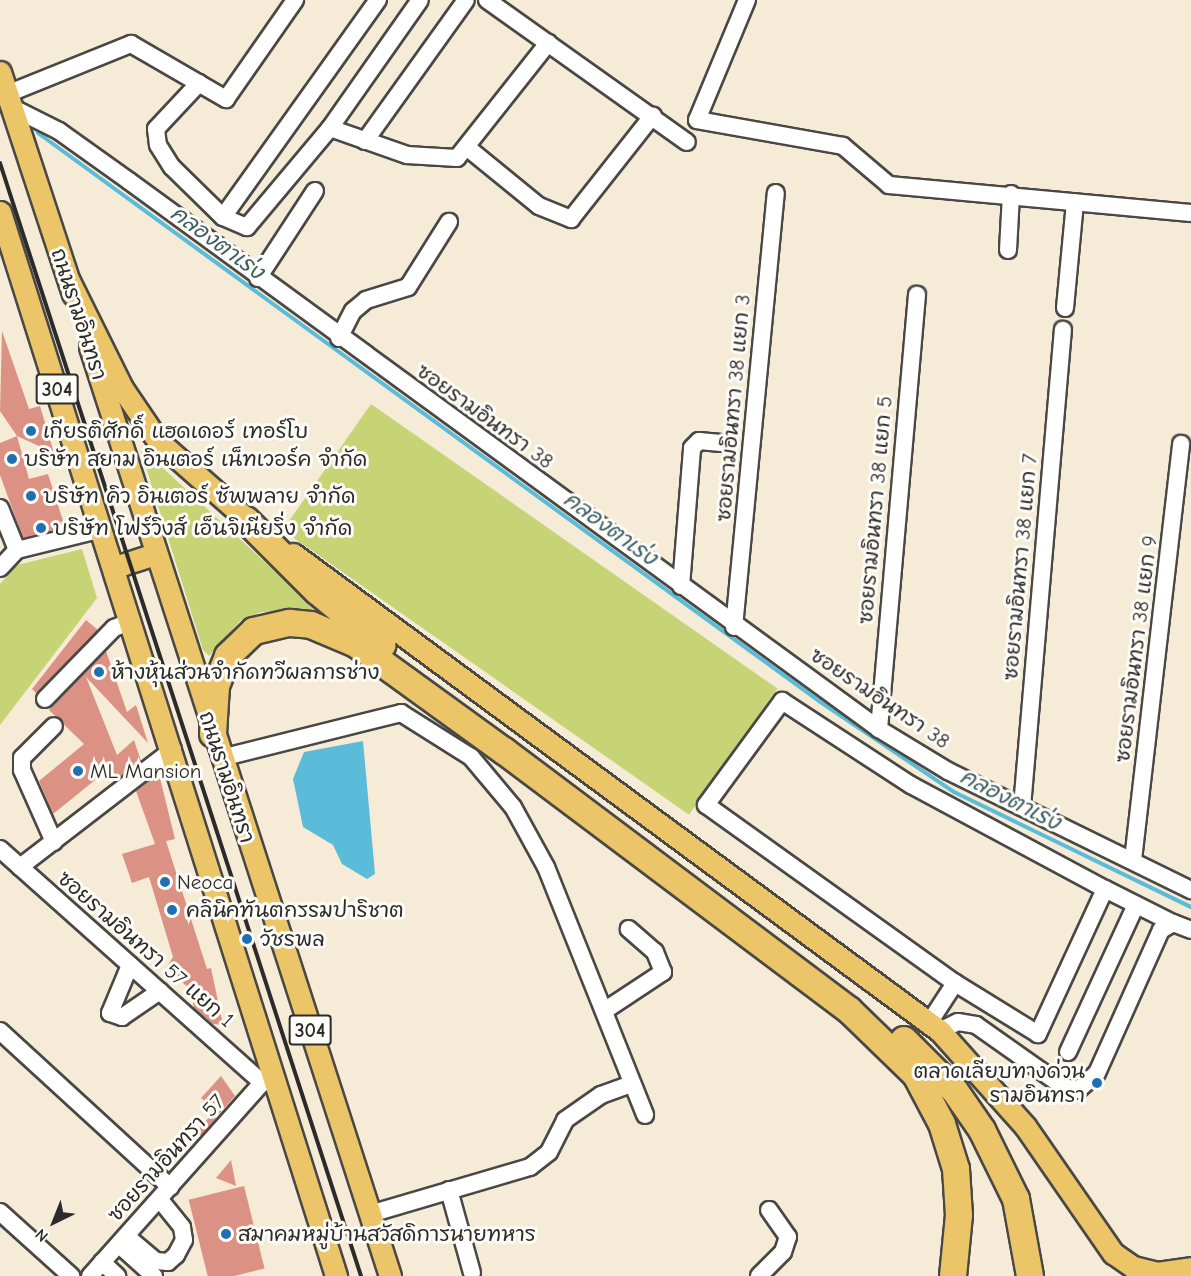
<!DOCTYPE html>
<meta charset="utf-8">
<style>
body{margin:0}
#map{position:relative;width:1191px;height:1276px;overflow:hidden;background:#f5ebd6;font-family:"Comic Neue","Playpen Sans Thai",sans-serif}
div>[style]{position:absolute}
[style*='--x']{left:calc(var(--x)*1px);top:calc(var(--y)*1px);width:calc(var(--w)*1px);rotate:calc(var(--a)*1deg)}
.green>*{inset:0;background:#c7d475;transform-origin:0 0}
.water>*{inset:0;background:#5abcd8}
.stream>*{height:4px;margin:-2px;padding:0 2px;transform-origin:2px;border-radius:2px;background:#5abcd8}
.building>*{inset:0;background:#dc9185;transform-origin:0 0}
.roads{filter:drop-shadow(2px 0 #494845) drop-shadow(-2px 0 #494845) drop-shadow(0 2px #494845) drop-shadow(0 -2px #494845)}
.minor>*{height:16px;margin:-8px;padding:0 8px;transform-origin:8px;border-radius:8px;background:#fff}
.major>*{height:21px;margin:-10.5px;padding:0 10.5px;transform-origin:10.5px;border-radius:10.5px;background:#edc569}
.highway>*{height:26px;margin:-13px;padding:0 13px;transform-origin:13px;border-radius:13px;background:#edc569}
.rail>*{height:4px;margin:-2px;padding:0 2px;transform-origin:2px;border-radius:2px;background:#2b2b2b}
.dots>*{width:16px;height:16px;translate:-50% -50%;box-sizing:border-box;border:3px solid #fdfcf7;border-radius:50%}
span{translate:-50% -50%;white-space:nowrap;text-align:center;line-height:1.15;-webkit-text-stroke:6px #fdfcf7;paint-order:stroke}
.shield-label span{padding:2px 4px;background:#fdfcf7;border:2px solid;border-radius:4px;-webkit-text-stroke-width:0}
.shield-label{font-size:20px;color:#2b2b2b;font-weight:700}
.street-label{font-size:21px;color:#2b2b2b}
.poi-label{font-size:21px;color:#2b2b2b}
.left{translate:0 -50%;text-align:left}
.right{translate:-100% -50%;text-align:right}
.water-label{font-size:22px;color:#3b5e68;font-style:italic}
.north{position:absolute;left:24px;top:1192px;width:60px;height:60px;-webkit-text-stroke:4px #fdfcf7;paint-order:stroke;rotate:223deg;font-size:16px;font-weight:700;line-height:24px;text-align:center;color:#2b2b2b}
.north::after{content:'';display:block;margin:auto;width:21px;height:27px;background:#2b2b2b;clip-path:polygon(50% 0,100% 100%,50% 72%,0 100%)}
</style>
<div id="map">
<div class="green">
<div style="left:371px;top:404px;width:496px;height:154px;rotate:35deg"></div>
<div style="clip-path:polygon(141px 451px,152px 458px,318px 611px,261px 612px,240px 621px,209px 656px,203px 650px)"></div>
<div style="clip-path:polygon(82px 549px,97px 598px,0 725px,0 584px,17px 565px)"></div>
</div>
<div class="water">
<div style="clip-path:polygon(363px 741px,375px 874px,367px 879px,342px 864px,333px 845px,303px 827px,293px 779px,304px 752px)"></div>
</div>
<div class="stream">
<div style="--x:38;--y:133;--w:966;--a:36.03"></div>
<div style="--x:819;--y:701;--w:163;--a:34"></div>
<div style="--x:954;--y:792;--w:263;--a:25.9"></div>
</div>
<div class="building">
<div style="clip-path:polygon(2px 331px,29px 409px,40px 406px,54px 453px,17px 436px,0 411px)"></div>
<div style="clip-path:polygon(17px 436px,29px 479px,48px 474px,65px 527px,23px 538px,0 475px,0 443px)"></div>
<div style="clip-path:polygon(86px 620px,98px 630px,36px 693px,32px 689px)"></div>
<div style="clip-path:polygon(106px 651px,127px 712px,136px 705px,148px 743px,86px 677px,117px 755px,134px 740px,141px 761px,118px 778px,110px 768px,53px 814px,39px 781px,84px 744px,49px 710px)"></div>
<div style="clip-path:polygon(153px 778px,160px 778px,175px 839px,166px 841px,207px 969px,211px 968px,223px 1025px,213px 1024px,194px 1008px,190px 989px,166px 968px,173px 957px,149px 877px,132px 883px,122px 854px,155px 844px,136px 791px)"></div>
<div style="clip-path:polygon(221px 1076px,235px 1096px,219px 1114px,201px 1098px)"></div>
<div style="clip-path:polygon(212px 1114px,216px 1118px,201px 1136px,196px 1132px)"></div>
<div style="clip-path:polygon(231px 1160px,236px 1186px,216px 1178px)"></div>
<div style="left:244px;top:1186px;width:85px;height:57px;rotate:76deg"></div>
</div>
<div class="roads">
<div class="minor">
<div style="--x:487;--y:0;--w:245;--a:35.4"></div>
<div style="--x:747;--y:0;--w:130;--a:112.6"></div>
<div style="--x:697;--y:120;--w:148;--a:10.1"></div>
<div style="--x:843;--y:146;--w:60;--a:40.3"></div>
<div style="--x:889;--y:185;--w:303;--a:5.3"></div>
<div style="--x:199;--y:83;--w:63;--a:133.1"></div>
<div style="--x:156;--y:129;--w:16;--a:83"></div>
<div style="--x:158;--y:145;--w:26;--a:58"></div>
<div style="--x:172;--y:167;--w:71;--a:44.4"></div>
<div style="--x:223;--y:217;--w:26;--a:23"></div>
<div style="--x:247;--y:227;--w:129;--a:-50"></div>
<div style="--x:330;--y:128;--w:156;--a:-54.9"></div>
<div style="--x:7;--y:94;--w:134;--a:-22"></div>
<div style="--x:131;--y:44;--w:110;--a:30.1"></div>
<div style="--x:226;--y:99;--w:121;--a:-55.1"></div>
<div style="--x:11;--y:107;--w:54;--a:26.6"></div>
<div style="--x:59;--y:131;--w:86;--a:35.5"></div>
<div style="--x:129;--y:181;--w:929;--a:36.15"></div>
<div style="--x:879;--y:729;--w:81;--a:31.3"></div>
<div style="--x:948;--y:771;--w:271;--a:26.1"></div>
<div style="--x:330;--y:128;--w:82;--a:19.3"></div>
<div style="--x:407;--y:155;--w:50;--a:3.4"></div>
<div style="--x:457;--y:158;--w:147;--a:-51.6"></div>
<div style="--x:365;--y:141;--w:173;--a:-54.4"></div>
<div style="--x:469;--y:149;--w:90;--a:39.2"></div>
<div style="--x:539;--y:206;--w:35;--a:22"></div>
<div style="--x:571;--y:219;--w:132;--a:-51.7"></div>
<div style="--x:223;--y:217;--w:267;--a:-54.5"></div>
<div style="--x:1008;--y:250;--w:56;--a:-86.9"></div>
<div style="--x:258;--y:278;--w:104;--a:-56.8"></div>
<div style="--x:1065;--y:308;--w:106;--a:-84.6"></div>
<div style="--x:339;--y:338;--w:30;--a:-63"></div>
<div style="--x:353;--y:311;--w:17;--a:-40"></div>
<div style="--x:366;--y:300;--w:44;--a:-17.2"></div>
<div style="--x:408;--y:287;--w:77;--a:-57.8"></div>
<div style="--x:0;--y:508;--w:45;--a:68"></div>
<div style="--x:0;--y:568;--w:25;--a:-47"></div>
<div style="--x:17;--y:550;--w:88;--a:-13.9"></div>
<div style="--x:681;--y:586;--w:138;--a:-85.4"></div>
<div style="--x:692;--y:448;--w:10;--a:-45"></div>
<div style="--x:699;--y:441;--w:22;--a:5"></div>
<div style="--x:734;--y:627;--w:436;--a:-84.5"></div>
<div style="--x:45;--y:699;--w:99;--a:-45.8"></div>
<div style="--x:114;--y:628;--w:19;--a:-21"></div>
<div style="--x:782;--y:701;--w:154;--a:33.1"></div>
<div style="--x:911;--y:785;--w:220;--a:28.2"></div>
<div style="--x:1105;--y:889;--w:160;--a:114.8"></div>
<div style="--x:1038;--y:1034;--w:97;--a:-148.4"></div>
<div style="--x:955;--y:983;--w:306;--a:-144.4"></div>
<div style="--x:706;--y:805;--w:129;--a:-53.8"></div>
<div style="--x:879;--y:729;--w:436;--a:-85"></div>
<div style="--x:221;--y:758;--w:186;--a:-14"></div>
<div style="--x:401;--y:713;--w:83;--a:32.2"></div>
<div style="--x:471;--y:757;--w:65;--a:50"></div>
<div style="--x:513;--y:807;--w:68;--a:61.2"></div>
<div style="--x:546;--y:867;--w:267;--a:68.2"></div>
<div style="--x:1022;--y:807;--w:479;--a:-85.1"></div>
<div style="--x:54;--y:842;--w:79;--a:-114"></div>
<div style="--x:22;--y:770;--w:12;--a:-90"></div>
<div style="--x:22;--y:758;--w:45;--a:-45"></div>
<div style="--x:0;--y:849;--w:352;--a:41.7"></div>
<div style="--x:1133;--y:860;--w:419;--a:-83.4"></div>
<div style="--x:20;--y:867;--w:193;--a:-37.6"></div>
<div style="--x:1105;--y:889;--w:76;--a:26.6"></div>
<div style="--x:130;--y:965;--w:52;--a:112.6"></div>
<div style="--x:110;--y:1013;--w:13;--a:18"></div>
<div style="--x:122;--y:1017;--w:46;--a:-34.4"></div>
<div style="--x:604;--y:1011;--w:71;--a:-33.5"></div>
<div style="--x:663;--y:972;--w:22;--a:-112"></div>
<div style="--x:655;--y:952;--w:35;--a:-139"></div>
<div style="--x:929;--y:1023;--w:48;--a:-57"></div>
<div style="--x:0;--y:1031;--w:231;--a:42.5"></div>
<div style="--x:940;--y:1031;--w:20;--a:-27"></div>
<div style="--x:958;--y:1022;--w:18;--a:9"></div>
<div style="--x:976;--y:1025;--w:108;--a:35.2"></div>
<div style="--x:1064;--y:1087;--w:14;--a:12"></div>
<div style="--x:1078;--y:1090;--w:25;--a:-42"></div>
<div style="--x:1097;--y:1073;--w:157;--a:-65.9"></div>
<div style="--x:1161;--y:930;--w:14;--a:-30"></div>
<div style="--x:1173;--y:923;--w:19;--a:21"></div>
<div style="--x:1068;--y:1052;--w:162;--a:-65.2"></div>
<div style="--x:449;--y:1190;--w:86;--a:74.5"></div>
<div style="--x:0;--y:1212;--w:96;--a:42"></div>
<div style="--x:370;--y:1214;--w:167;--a:-16.4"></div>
<div style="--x:530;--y:1167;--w:24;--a:-38"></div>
<div style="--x:549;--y:1152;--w:36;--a:-63"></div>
<div style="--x:565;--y:1120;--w:44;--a:-34.8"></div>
<div style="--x:601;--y:1095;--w:33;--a:-20"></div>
<div style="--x:126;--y:1236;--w:39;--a:40"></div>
<div style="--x:156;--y:1261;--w:12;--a:5"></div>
<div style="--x:168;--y:1262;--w:11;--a:-41"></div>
<div style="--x:176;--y:1255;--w:17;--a:-62"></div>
<div style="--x:184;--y:1240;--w:13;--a:-99"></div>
<div style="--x:182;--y:1227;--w:36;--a:-129"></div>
<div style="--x:125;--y:1250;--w:39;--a:42"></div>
<div style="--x:102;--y:1262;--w:21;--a:43"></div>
<div style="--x:90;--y:1276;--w:269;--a:-48.3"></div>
<div style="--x:759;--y:1276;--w:34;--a:-45"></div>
<div style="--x:783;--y:1252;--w:16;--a:-72"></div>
<div style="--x:788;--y:1237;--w:33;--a:-125"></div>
</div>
<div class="major">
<div style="--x:0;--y:72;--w:234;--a:71.8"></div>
<div style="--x:0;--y:212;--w:1116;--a:72.47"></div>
<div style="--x:69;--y:281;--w:119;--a:63.6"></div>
<div style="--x:122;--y:388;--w:64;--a:55.8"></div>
<div style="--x:158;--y:441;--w:133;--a:41.3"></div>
<div style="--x:90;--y:347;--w:976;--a:72.1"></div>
<div style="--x:293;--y:554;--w:804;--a:36.4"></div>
<div style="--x:940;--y:1031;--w:127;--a:48.2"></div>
<div style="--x:1025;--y:1126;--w:155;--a:55.3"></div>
<div style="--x:1113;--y:1253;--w:24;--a:35"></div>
<div style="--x:1133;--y:1267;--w:25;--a:14"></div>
<div style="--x:1157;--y:1273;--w:34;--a:-8"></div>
<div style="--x:115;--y:567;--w:42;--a:-18"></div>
</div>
<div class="highway">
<div style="--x:246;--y:520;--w:100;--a:45"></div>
<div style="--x:317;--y:591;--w:85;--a:39.7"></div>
<div style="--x:213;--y:734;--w:48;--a:-86.4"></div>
<div style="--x:216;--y:686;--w:32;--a:-68"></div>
<div style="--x:228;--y:656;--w:36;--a:-44"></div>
<div style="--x:254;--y:631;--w:37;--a:-13"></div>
<div style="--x:290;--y:623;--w:21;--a:5"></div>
<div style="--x:311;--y:625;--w:49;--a:22.9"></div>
<div style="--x:356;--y:644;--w:183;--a:35.9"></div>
<div style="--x:504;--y:751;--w:431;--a:36.9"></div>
<div style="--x:849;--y:1010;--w:93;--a:44.1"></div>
<div style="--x:916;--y:1075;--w:55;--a:62"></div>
<div style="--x:942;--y:1124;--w:47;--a:72.7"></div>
<div style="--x:956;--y:1169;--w:46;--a:86.3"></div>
<div style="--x:959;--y:1215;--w:61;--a:95.6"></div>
<div style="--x:904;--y:1040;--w:72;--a:45"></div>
<div style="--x:955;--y:1091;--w:47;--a:55.3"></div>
<div style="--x:982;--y:1130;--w:77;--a:63.8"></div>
<div style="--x:1016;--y:1199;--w:78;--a:79.7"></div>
</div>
</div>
<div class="rail">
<div style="--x:0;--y:163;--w:1170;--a:72.03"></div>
</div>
<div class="dots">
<div style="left:31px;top:431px;background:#1f6fb2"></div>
<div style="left:12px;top:459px;background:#1f6fb2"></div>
<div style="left:31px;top:496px;background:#1f6fb2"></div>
<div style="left:41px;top:528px;background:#1f6fb2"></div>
<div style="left:99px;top:672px;background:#1f6fb2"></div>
<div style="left:78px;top:771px;background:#1f6fb2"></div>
<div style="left:165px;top:882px;background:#1f6fb2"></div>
<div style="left:172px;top:910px;background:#1f6fb2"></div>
<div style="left:247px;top:939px;background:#1f6fb2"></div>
<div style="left:1097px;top:1083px;background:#1f6fb2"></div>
<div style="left:226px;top:1234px;background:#1f6fb2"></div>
</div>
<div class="shield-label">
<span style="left:57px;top:389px">304</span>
<span style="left:310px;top:1030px">304</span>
</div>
<div class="street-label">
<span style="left:79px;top:314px;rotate:72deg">ถนนรามอินทรา</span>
<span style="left:733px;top:408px;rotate:-85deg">ซอยรามอินทรา 38 แยก 3</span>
<span style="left:485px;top:416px;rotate:36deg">ซอยรามอินทรา 38</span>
<span style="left:875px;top:510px;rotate:-85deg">ซอยรามอินทรา 38 แยก 5</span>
<span style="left:1020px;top:567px;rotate:-85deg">ซอยรามอินทรา 38 แยก 7</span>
<span style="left:1136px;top:649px;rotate:-83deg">ซอยรามอินทรา 38 แยก 9</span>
<span style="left:880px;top:698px;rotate:34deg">ซอยรามอินทรา 38</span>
<span style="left:227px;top:777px;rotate:72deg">ถนนรามอินทรา</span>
<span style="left:146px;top:949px;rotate:41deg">ซอยรามอินทรา 57 แยก 1</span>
<span style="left:166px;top:1158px;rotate:-48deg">ซอยรามอินทรา 57</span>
</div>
<div class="poi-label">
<span class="left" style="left:43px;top:431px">เกียรติศักดิ์ แฮดเดอร์ เทอร์โบ</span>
<span class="left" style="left:24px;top:459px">บริษัท สยาม อินเตอร์ เน็ทเวอร์ค จำกัด</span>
<span class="left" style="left:43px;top:496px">บริษัท คิว อินเตอร์ ซัพพลาย จำกัด</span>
<span class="left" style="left:53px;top:528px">บริษัท โฟร์วิงส์ เอ็นจิเนียริ่ง จำกัด</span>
<span class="left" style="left:111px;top:672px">ห้างหุ้นส่วนจำกัดทวีผลการช่าง</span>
<span class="left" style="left:90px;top:771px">ML Mansion</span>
<span class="left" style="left:177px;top:882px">Neoca</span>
<span class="left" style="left:186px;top:910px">คลินิคทันตกรรมปาริชาต</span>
<span class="left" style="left:260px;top:939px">วัชรพล</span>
<span class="right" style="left:1085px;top:1083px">ตลาดเลียบทางด่วน<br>รามอินทรา</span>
<span class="left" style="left:238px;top:1234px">สมาคมหมู่บ้านสวัสดิการนายทหาร</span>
</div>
<div class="water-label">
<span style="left:217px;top:243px;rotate:36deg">คลองตาเร่ง</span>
<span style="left:610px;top:529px;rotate:36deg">คลองตาเร่ง</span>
<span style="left:1010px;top:800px;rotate:27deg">คลองตาเร่ง</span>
</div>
<div class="north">N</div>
</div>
